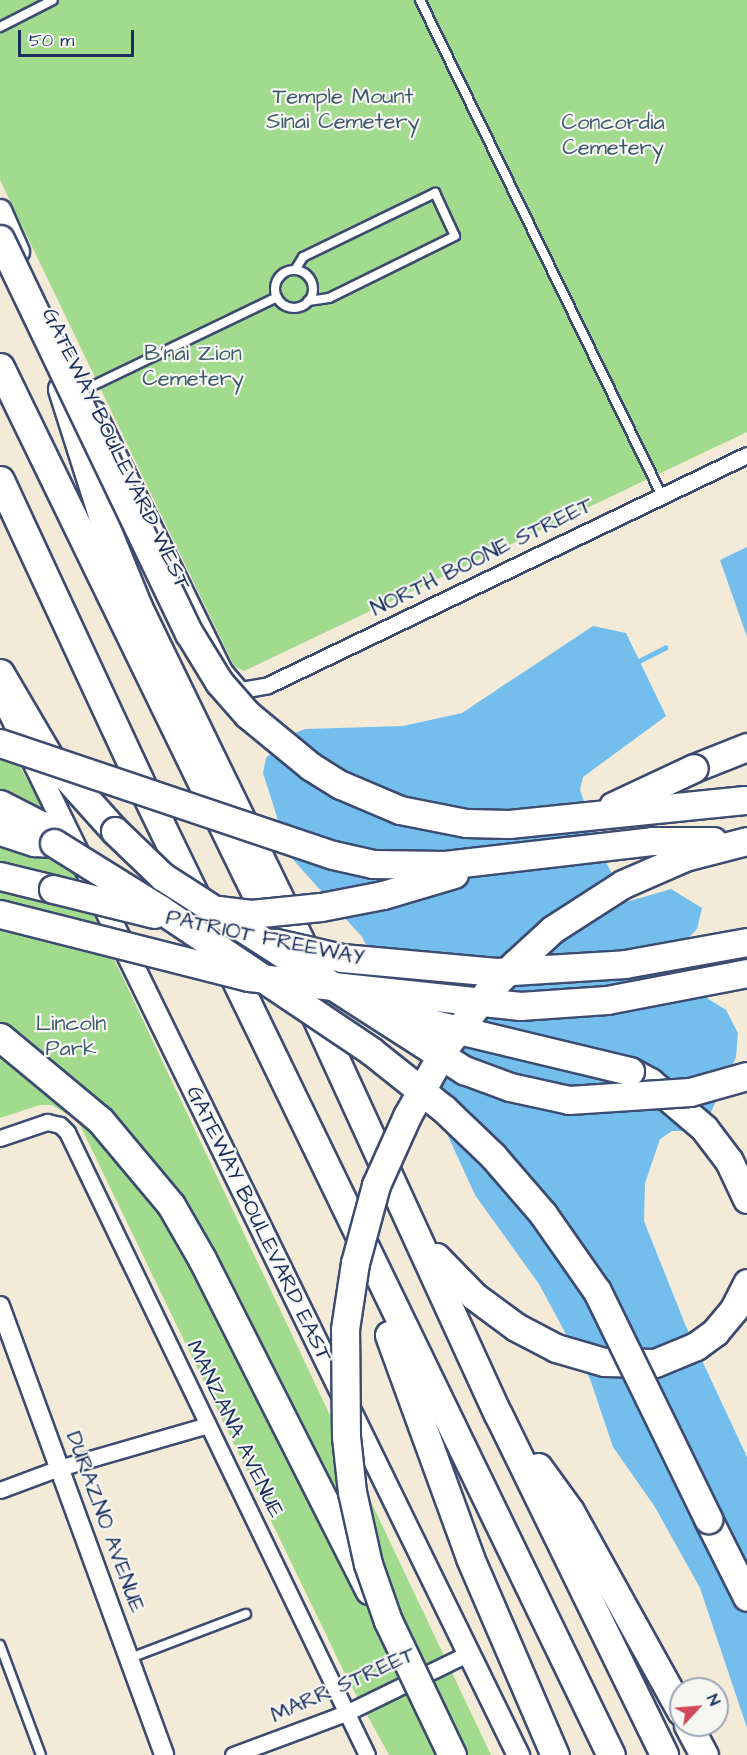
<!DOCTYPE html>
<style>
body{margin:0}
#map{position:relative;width:747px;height:1755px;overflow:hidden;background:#f4ead8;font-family:"Architects Daughter",sans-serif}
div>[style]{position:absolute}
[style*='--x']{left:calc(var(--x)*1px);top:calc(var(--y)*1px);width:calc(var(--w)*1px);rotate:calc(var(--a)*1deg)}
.green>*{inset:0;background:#a2db8d}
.water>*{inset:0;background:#74beed}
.stream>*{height:4.5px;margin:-2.25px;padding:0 2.25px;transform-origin:2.25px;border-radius:2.25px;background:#74beed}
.roads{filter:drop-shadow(2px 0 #3c4b70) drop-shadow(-2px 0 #3c4b70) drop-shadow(0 2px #3c4b70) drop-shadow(0 -2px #3c4b70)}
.service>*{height:8px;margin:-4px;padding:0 4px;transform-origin:4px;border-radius:4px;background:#fff}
.service>.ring{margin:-4px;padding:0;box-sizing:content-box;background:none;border:8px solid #fff;border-radius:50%}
.minor>*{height:15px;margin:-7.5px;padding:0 7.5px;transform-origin:7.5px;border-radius:7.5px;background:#fff}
.tertiary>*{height:18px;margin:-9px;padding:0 9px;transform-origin:9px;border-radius:9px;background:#fff}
.secondary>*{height:21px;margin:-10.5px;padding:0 10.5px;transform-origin:10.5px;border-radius:10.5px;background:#fff}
.motorway>*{height:27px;margin:-13.5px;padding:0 13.5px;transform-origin:13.5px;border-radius:13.5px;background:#fff}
.bridges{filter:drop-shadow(2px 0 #3c4b70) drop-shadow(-2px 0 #3c4b70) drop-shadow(0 2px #3c4b70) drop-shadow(0 -2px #3c4b70)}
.motorway-bridge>*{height:27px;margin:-13.5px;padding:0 13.5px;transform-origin:13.5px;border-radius:13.5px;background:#fff}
span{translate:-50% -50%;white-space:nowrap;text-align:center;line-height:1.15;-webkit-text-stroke:4.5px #f6f6f2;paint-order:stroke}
.park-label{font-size:22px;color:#3d5a6a}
.street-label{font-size:22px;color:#1b2f5e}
.north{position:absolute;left:669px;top:1677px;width:60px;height:60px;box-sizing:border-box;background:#f6f6f2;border:2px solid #9ea6b7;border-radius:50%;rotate:64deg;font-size:16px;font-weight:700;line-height:24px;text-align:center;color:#1b2f5e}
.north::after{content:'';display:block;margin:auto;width:21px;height:27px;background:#d1495b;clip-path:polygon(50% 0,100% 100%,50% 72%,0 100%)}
.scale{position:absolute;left:18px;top:30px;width:116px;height:27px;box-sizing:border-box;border:3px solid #1b2f5e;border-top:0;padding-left:8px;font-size:18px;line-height:21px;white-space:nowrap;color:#1b2f5e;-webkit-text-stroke:4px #f6f6f2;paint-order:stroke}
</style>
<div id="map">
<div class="green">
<div style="clip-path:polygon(0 0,747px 0,747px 432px,244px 671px,234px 666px,0 180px)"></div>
<div style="clip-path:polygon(0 730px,41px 805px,491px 1755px,389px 1755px,347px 1678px,78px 1121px,52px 1105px,40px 1105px,0 1118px)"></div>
</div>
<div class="water">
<div style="clip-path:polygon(747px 547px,747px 637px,720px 560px)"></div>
<div style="clip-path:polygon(593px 626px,626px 633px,666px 716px,583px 777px,580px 790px,604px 858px,626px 902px,671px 889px,702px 908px,697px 929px,684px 942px,684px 972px,702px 995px,726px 1010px,738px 1033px,736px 1057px,711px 1112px,686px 1131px,672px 1131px,660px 1139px,645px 1183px,644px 1221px,685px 1324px,747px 1457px,747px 1728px,700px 1588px,655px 1507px,613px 1447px,590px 1379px,539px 1284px,475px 1195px,448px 1136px,425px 1056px,362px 937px,289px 855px,263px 773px,266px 758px,290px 735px,305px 729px,403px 726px,462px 713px)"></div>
</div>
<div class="stream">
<div style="--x:635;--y:663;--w:34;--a:-27"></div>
</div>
<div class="roads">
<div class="service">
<div style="--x:420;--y:0;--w:552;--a:63.99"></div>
<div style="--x:0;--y:27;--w:59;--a:-27"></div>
<div style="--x:295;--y:270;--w:15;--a:-58"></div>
<div style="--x:303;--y:257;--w:147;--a:-25.9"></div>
<div style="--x:435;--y:193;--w:47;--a:65.1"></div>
<div style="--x:455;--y:236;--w:140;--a:153.8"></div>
<div style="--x:329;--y:298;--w:21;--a:172"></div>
<div class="ring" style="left:275px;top:270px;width:30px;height:30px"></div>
<div style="--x:86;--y:389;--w:212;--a:-25.7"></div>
<div style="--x:0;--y:1645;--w:117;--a:69.6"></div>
<div style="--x:130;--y:1658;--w:124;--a:-20.8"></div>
</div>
<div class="minor">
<div style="--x:96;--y:409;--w:291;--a:63.9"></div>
<div style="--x:224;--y:670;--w:26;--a:50"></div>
<div style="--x:241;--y:690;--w:27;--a:-10"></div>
<div style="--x:268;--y:685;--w:531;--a:-25.65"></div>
<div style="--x:0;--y:1138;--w:50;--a:-18.8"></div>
<div style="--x:47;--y:1122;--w:13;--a:13"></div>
<div style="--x:60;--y:1125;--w:10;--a:45"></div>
<div style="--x:67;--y:1132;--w:691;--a:64.29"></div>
<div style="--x:0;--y:1490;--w:63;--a:-20.4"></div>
<div style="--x:59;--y:1468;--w:155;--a:-16.1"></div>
<div style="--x:233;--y:1755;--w:121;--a:-20.4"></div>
<div style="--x:346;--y:1713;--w:137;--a:-26"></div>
</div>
<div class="tertiary">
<div style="--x:0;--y:1306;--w:478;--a:69.9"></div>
</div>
<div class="secondary">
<div style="--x:0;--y:210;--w:45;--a:66.3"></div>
<div style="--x:5;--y:704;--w:1170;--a:63.98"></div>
</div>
<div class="motorway">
<div style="--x:0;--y:367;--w:661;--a:64.09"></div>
<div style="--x:62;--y:389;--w:146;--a:72.4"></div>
<div style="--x:106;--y:528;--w:85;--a:67.9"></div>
<div style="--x:138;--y:607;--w:399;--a:64.1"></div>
<div style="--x:0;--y:480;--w:331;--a:65.1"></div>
<div style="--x:139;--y:780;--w:1083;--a:64.17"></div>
<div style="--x:0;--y:673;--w:101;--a:59.6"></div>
<div style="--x:51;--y:760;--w:96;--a:48"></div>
<div style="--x:694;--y:768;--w:57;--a:-21.6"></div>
<div style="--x:0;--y:804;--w:46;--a:27.1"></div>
<div style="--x:41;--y:825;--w:22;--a:54"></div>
<div style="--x:0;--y:831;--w:36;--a:18"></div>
<div style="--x:34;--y:842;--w:20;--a:3"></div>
<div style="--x:0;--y:876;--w:55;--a:13.8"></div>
<div style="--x:310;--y:1004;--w:451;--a:65.4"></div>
<div style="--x:498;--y:1414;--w:379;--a:64"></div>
<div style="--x:0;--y:1037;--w:130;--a:39.7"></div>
<div style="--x:100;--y:1120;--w:111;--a:50.1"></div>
<div style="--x:171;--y:1205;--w:62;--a:60.1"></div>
<div style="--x:202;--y:1259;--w:371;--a:63.2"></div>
<div style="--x:630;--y:1071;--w:23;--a:29"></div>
<div style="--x:650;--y:1082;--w:71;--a:40.4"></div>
<div style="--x:704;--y:1128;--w:41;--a:52.9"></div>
<div style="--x:729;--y:1161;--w:42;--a:64.7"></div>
<div style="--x:436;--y:1257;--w:54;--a:45.7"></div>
<div style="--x:474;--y:1296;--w:52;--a:36.4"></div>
<div style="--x:516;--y:1327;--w:45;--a:27.7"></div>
<div style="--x:556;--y:1348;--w:50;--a:16.3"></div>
<div style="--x:604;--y:1362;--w:51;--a:1.1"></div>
<div style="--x:655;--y:1363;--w:44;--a:-22.5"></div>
<div style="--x:696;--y:1346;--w:24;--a:-36"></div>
<div style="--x:715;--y:1332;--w:30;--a:-50"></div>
<div style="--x:734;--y:1309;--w:29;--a:-63"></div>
<div style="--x:389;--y:1335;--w:237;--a:70"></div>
<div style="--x:470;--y:1558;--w:215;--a:66.7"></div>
<div style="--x:538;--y:1467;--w:54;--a:54"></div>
<div style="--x:570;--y:1511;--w:229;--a:61"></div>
<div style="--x:708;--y:1519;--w:87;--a:63.4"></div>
<div style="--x:688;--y:1725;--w:34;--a:62"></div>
</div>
</div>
<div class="bridges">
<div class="motorway-bridge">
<div style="--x:0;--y:239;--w:437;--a:64.4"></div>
<div style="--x:189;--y:633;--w:57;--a:58.5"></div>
<div style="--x:219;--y:682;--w:43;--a:48.8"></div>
<div style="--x:247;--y:714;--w:82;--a:39.5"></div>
<div style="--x:310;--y:766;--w:36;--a:32"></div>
<div style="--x:341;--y:785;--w:64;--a:23"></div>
<div style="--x:400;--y:810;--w:67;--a:11.1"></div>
<div style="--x:466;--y:823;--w:43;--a:1.3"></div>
<div style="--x:509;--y:824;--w:237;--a:-5.8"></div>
<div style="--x:0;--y:743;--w:351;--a:18.6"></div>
<div style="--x:333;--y:855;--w:41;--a:12.7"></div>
<div style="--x:373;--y:864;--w:72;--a:0.8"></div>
<div style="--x:445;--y:865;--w:208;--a:-6.6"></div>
<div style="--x:652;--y:841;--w:61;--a:0"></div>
<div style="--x:613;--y:806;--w:89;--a:-25.1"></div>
<div style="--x:115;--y:831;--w:66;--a:43.8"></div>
<div style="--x:163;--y:877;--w:358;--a:32.7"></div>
<div style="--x:464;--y:1070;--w:49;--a:20.3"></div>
<div style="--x:510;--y:1087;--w:60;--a:12.4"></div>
<div style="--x:569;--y:1100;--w:121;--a:-3.8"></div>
<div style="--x:690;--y:1092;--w:59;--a:-15.7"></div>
<div style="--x:54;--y:843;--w:125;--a:31.9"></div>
<div style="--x:160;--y:909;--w:254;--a:33.9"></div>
<div style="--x:371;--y:1051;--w:93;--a:38.5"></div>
<div style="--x:444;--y:1109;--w:68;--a:43.8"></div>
<div style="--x:493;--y:1156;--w:77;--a:49.2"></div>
<div style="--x:543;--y:1214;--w:94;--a:55"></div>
<div style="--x:597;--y:1291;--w:254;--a:64"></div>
<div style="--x:53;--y:889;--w:104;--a:13.9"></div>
<div style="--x:218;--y:910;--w:33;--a:7"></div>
<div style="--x:251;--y:914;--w:70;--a:-5.7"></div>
<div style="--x:321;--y:907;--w:63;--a:-11"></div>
<div style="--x:383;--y:895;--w:74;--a:-16.5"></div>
<div style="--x:0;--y:914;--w:257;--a:14.2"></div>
<div style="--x:249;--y:977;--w:273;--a:6.1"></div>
<div style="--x:520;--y:1006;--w:87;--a:-3.9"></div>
<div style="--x:607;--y:1000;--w:143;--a:-10.9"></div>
<div style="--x:276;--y:943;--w:68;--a:12.8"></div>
<div style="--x:342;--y:958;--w:155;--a:5.2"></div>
<div style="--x:496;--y:972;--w:129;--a:-3.5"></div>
<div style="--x:625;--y:964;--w:124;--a:-10.2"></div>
<div style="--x:384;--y:1012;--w:253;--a:13.5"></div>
<div style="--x:452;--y:1755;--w:148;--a:-115.5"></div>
<div style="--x:388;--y:1621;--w:60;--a:-109.3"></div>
<div style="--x:368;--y:1564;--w:74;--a:-102.5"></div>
<div style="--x:352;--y:1492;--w:55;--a:-96.2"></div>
<div style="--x:346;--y:1437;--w:108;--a:-90.5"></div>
<div style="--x:345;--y:1329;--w:67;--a:-81.4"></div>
<div style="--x:355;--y:1263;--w:81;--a:-74.9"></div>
<div style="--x:376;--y:1185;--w:76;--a:-65.8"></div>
<div style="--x:407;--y:1116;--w:84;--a:-60.7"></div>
<div style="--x:448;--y:1043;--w:67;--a:-52.3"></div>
<div style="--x:489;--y:990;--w:38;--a:-45"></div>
<div style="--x:516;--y:963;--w:50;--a:-42.6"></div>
<div style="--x:553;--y:929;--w:83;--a:-32.7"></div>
<div style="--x:623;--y:884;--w:68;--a:-23.5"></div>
<div style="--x:685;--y:857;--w:64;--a:-14.5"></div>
</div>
</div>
<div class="park-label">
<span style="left:343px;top:109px">Temple Mount<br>Sinai Cemetery</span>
<span style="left:613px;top:135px">Concordia<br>Cemetery</span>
<span style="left:193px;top:366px">B'nai Zion<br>Cemetery</span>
<span style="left:71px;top:1036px">Lincoln<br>Park</span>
</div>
<div class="street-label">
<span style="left:116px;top:449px;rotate:64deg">GATEWAY BOULEVARD WEST</span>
<span style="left:482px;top:557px;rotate:-26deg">NORTH BOONE STREET</span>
<span style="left:265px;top:938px;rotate:12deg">PATRIOT FREEWAY</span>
<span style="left:259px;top:1224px;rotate:64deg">GATEWAY BOULEVARD EAST</span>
<span style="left:235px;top:1429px;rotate:64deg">MANZANA AVENUE</span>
<span style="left:105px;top:1522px;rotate:70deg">DURAZNO AVENUE</span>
<span style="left:343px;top:1685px;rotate:-24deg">MARR STREET</span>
</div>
<div class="north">N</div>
<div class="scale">50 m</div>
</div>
